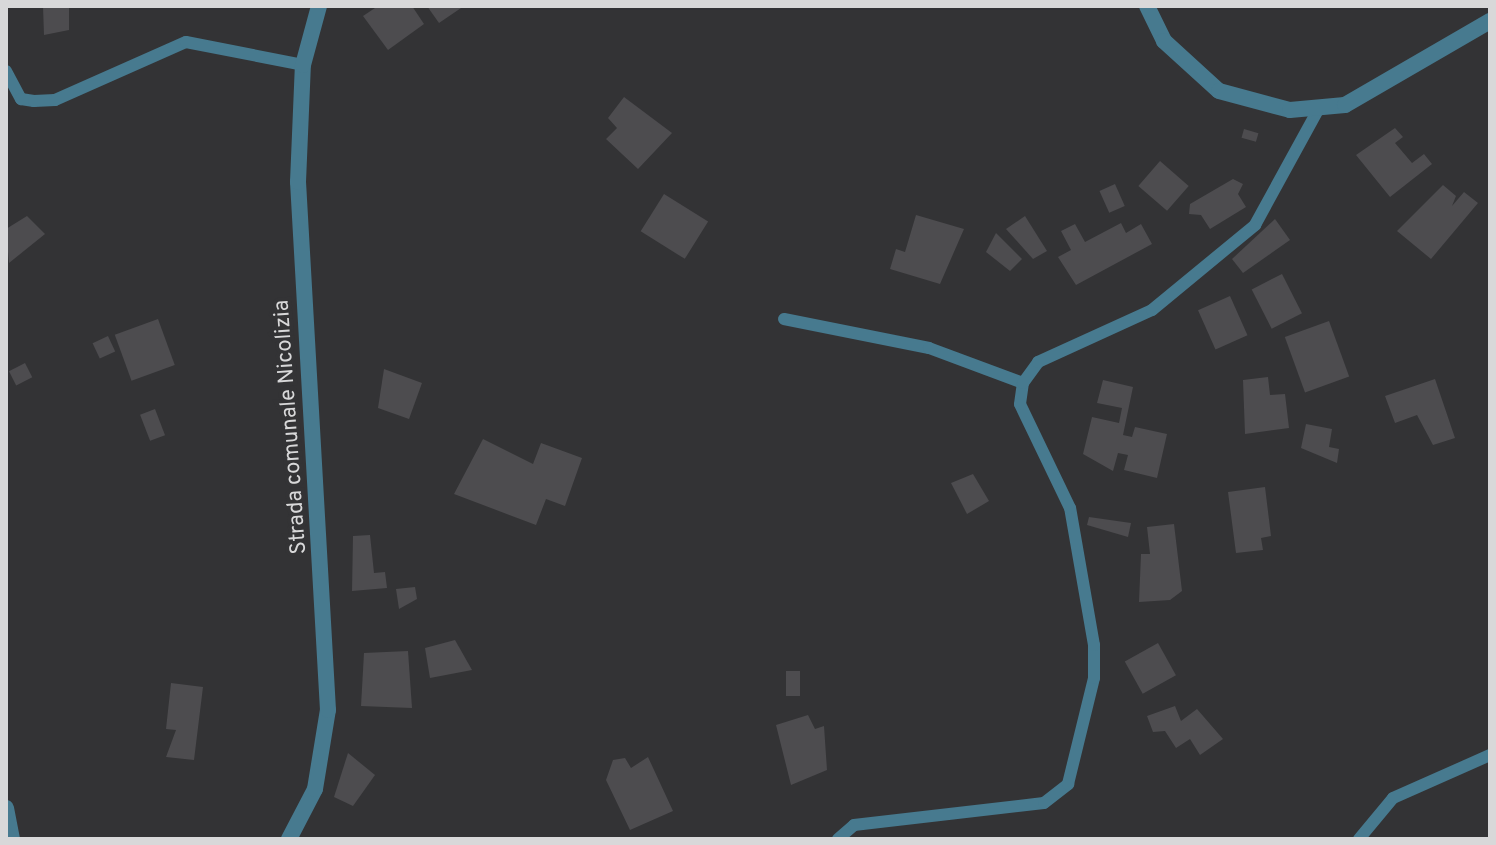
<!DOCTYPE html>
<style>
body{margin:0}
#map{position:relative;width:1496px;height:845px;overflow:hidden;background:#333335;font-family:Overpass,sans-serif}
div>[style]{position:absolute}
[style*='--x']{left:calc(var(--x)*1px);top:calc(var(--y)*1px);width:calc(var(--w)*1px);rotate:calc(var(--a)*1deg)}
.building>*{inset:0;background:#4d4c4f;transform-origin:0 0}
.lane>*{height:12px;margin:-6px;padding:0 6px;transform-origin:6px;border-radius:6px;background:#477a8f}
.street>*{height:16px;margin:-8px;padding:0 8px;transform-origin:8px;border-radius:8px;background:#477a8f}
span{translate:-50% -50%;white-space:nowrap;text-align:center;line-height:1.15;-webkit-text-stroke:8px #333335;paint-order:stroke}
.street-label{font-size:22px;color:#d8d8d9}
.frame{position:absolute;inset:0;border:8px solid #d8d8d9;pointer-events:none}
</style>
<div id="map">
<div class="building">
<div style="clip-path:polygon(43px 6px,69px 6px,69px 30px,44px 35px)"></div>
<div style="clip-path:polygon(378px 6px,412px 6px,424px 24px,388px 50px,363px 16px)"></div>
<div style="clip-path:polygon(427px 6px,464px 6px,439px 23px)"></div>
<div style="clip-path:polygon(624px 97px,672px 133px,638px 169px,606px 139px,617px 128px,608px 118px)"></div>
<div style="clip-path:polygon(1395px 128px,1403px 137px,1395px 143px,1412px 163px,1424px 154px,1432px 164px,1390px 197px,1356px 155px)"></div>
<div style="left:1244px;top:129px;width:15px;height:9px;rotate:16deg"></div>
<div style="left:1160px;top:161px;width:38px;height:33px;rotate:41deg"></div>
<div style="clip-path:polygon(1233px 179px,1243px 184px,1238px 194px,1246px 207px,1210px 229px,1201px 215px,1189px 214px,1190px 204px)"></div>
<div style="left:1115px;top:184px;width:24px;height:17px;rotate:66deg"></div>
<div style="clip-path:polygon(1443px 185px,1456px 196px,1452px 206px,1464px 192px,1478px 203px,1431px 259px,1397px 231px)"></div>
<div style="left:664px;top:194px;width:52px;height:44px;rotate:32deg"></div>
<div style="clip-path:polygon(916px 215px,964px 229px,940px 284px,890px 269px,896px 249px,905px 252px)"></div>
<div style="clip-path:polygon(27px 216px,45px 234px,9px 263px,6px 229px)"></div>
<div style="clip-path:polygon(1025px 216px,1047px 251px,1033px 259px,1006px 229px)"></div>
<div style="clip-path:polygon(1275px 219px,1290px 240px,1243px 273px,1232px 259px)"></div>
<div style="clip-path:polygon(1121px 223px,1126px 233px,1141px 224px,1152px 244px,1076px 285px,1058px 257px,1071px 250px,1061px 231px,1075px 224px,1085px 242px)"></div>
<div style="clip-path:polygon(996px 233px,1022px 259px,1010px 271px,986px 252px)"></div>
<div style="left:1282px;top:274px;width:44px;height:34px;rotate:63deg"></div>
<div style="left:1230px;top:296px;width:43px;height:35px;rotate:66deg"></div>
<div style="left:158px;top:319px;width:49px;height:46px;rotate:70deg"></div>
<div style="left:1329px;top:321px;width:59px;height:47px;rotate:70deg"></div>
<div style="left:108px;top:336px;width:17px;height:17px;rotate:65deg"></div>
<div style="left:25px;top:363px;width:16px;height:18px;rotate:63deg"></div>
<div style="clip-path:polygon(384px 369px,422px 383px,409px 419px,378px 408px)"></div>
<div style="clip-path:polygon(1268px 377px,1270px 395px,1285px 394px,1289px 428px,1245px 434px,1243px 380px)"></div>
<div style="clip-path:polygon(1435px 379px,1455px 438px,1433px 445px,1417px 415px,1395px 423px,1385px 396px)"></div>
<div style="clip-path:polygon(1103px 380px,1133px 387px,1123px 435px,1132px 437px,1135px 427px,1167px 434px,1157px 478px,1124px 470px,1128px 455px,1118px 453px,1113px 471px,1083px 454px,1092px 417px,1119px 423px,1122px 408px,1097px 403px)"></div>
<div style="left:155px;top:409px;width:28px;height:16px;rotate:69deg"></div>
<div style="clip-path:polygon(1306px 424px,1332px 429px,1329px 447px,1339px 449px,1337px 463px,1301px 448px)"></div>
<div style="clip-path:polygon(483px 439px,533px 464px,541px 443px,582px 458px,565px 506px,546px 499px,536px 525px,454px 494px)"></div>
<div style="clip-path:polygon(973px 474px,989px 501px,967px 514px,951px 483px)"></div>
<div style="clip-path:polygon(1265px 487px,1271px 536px,1261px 538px,1263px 550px,1236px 553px,1228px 492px)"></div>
<div style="clip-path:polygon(1089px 517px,1131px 523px,1128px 537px,1087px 525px)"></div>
<div style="clip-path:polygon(1174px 524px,1182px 591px,1170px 600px,1139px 602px,1141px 554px,1150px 554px,1147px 527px)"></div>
<div style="clip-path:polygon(370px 535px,374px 573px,385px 572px,387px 588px,352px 591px,353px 536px)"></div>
<div style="clip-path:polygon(415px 587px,417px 599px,399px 609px,396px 589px)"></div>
<div style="clip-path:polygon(455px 640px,472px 670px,430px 678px,425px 648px)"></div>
<div style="left:1158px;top:643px;width:37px;height:38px;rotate:61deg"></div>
<div style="clip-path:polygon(408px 651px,412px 708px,361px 706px,364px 653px)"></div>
<div style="left:786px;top:671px;width:14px;height:25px"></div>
<div style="clip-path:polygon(171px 683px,203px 687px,194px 760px,166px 757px,176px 730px,166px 729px)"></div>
<div style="clip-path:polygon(1175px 706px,1181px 721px,1197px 709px,1223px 739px,1200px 755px,1190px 739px,1176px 748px,1165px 731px,1153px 732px,1147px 716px)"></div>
<div style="clip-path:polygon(808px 715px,815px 729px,824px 726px,827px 770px,791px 785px,776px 725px)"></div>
<div style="clip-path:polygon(348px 753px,375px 775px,353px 806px,334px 797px)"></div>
<div style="clip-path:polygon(648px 757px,673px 811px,630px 830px,606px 780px,613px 760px,625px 758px,631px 768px)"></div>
</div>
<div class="lane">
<div style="--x:6;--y:71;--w:32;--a:62"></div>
<div style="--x:21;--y:99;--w:13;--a:9"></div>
<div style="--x:34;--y:101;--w:21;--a:-3"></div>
<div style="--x:55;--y:100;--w:143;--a:-23.9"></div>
<div style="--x:186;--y:42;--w:119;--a:11.1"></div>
<div style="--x:784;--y:319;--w:148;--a:11.3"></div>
<div style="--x:929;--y:348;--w:100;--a:20.4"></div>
<div style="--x:838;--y:839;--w:21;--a:-41"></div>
<div style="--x:854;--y:825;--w:191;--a:-6.6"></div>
<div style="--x:1044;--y:803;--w:31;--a:-38"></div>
<div style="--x:1068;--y:784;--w:109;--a:-76.2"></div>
<div style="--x:1094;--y:678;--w:33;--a:-90"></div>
<div style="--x:1094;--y:645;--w:139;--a:-99.9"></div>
<div style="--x:1070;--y:508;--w:115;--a:-115.7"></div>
<div style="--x:1020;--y:404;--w:21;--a:-82"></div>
<div style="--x:1023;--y:383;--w:26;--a:-54"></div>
<div style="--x:1038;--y:362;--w:125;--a:-24.5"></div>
<div style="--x:1152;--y:310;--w:134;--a:-39.5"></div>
<div style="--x:1255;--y:225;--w:131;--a:-61.3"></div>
<div style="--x:1359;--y:839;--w:53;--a:-50.3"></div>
<div style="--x:1393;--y:798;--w:106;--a:-23.9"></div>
</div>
<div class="street">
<div style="--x:1147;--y:6;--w:39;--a:64"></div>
<div style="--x:1164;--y:41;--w:74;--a:42.3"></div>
<div style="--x:1219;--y:91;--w:73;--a:15"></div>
<div style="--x:1290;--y:110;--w:55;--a:-5.2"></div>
<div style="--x:1345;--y:105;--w:168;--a:-30.1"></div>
<div style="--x:6;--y:808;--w:32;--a:79"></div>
<div style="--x:289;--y:839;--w:56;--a:-62.5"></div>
<div style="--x:315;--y:789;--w:80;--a:-80.7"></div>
<div style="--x:328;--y:710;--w:529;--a:-93.25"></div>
<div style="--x:298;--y:182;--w:117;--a:-87.6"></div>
<div style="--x:303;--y:65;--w:61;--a:-74.8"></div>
</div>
<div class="street-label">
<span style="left:291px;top:427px;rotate:-94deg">Strada comunale Nicolizia</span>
</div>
<div class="frame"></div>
</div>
